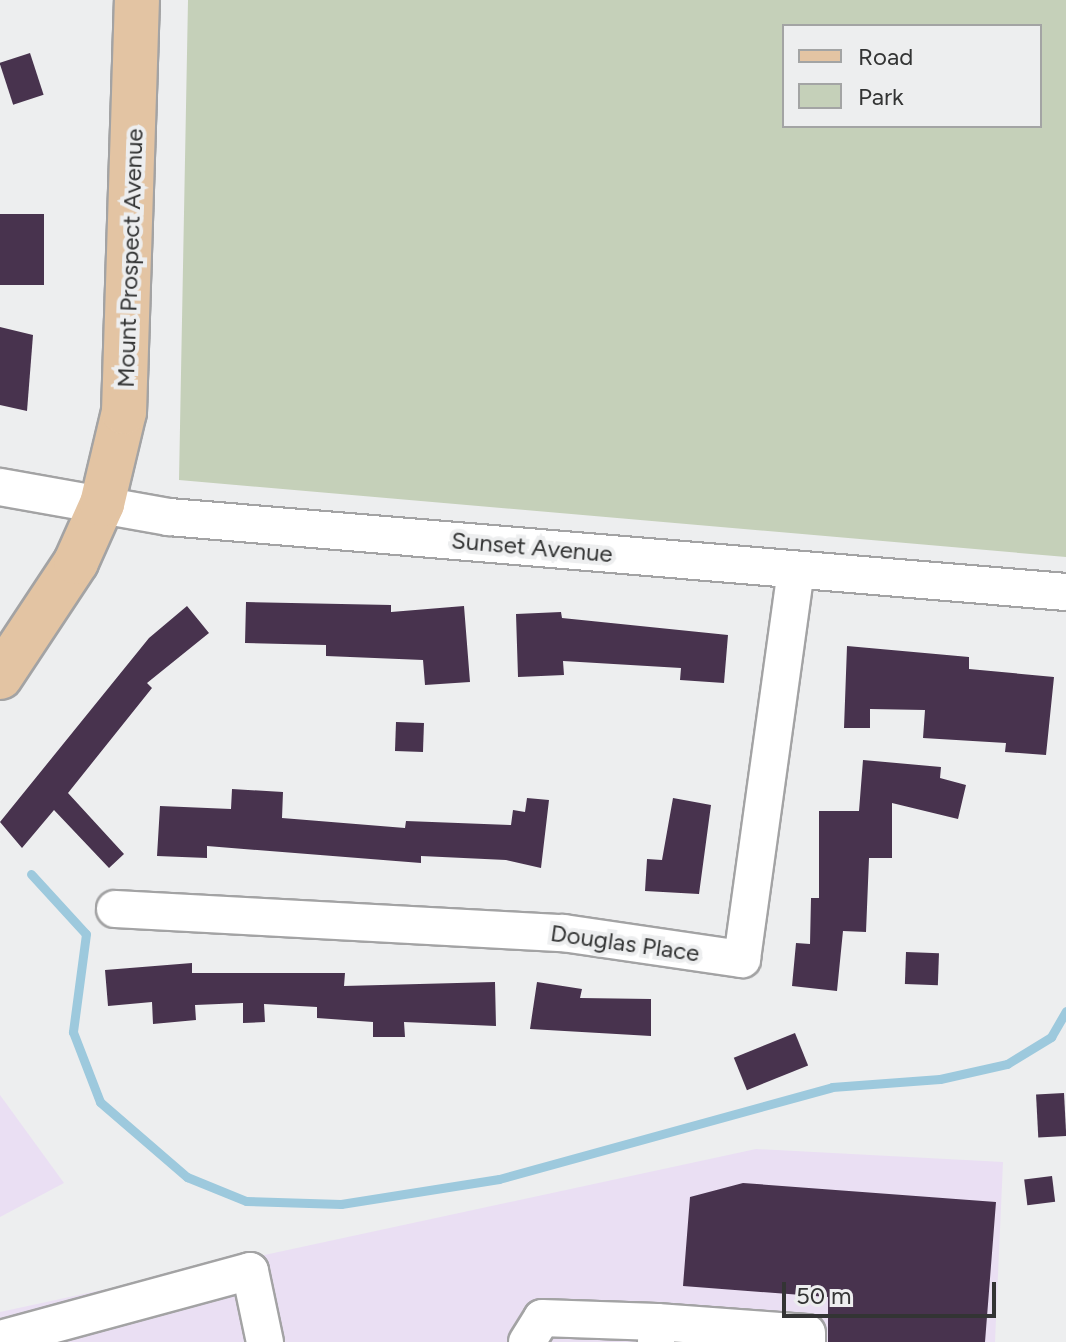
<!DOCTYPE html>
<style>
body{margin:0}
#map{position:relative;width:1066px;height:1342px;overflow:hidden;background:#edeeef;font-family:Figtree,sans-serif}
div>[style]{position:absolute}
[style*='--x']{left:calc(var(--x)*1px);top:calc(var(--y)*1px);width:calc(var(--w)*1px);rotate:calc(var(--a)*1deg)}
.commercial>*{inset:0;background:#eadff3}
.green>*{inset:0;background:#c5d0b9}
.stream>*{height:9px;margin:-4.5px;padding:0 4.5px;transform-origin:4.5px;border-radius:4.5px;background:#9dc9dd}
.building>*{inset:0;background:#48334e;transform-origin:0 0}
.roads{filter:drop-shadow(2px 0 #a3a3a4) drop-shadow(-2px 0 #a3a3a4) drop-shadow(0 2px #a3a3a4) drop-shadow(0 -2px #a3a3a4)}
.minor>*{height:36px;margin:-18px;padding:0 18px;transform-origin:18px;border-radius:18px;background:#fff}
.major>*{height:44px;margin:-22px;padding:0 22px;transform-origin:22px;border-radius:22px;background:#e3c4a3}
span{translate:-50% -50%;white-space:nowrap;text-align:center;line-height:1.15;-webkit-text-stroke:8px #edeeef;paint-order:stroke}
.street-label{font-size:24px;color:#333434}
.legend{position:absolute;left:782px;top:24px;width:260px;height:104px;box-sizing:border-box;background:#edeeef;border:2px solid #a3a4a4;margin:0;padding:10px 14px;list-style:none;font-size:24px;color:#333434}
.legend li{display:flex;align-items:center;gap:16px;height:40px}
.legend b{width:40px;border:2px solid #a3a4a4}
.scale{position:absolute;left:782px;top:1282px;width:214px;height:36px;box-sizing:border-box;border:4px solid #333434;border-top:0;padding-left:10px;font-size:24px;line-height:28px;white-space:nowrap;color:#333434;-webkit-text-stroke:6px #edeeef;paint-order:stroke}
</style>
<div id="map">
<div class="commercial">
<div style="clip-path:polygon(0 1095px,64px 1183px,0 1217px)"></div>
<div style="clip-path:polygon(756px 1149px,1003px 1162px,995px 1342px,0 1342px,0 1312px)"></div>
</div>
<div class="green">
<div style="clip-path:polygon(evenodd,188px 0,1066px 0,1066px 557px,179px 480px,188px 0,784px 26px,1040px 26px,1040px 126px,784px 126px,784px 26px)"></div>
</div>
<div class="stream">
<div style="--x:31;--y:874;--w:81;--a:47.5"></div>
<div style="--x:86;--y:934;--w:99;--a:97.6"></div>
<div style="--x:73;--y:1032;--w:75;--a:68.9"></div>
<div style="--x:100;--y:1102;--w:115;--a:40.8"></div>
<div style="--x:187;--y:1177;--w:64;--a:22.1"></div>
<div style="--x:246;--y:1201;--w:95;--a:1.8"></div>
<div style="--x:341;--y:1204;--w:160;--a:-9"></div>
<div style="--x:499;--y:1179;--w:345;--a:-15.4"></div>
<div style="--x:832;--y:1087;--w:108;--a:-4.2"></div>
<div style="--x:940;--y:1079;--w:69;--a:-12.6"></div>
<div style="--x:1007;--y:1064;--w:52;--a:-31.5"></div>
<div style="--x:1051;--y:1037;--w:30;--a:-60"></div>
</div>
<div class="building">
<div style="left:30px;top:53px;width:44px;height:32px;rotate:72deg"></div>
<div style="left:0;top:214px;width:44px;height:71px"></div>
<div style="clip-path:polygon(0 327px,33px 335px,27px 411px,0 405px)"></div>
<div style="clip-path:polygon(246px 602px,391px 605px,391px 612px,464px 606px,470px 682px,425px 685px,423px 660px,326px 656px,326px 645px,245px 643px)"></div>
<div style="clip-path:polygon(187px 606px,209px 633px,147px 683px,152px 688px,68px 793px,124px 854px,109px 868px,54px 810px,22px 848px,0 822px,149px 638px)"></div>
<div style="clip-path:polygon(561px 612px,562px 618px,728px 635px,724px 683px,680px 680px,681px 668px,563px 661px,564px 675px,518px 677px,516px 614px)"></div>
<div style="clip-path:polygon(847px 646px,969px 657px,969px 669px,1054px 677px,1046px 755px,1005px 752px,1006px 743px,923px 738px,925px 710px,870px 709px,870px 728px,844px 728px)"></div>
<div style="left:396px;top:722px;width:28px;height:29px;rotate:2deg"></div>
<div style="clip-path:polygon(863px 760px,941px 767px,940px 778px,966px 785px,958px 819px,892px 803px,892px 858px,869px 858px,866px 932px,843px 931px,837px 991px,792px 986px,796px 943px,810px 944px,811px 898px,819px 898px,819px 811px,859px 811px)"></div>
<div style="clip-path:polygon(232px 789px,283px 792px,282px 818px,405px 828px,406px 821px,511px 825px,513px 810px,525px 812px,527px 798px,549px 800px,541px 868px,506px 860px,421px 856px,421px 863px,207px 846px,207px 858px,157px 856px,160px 806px,231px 809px)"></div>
<div style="clip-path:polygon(673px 798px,711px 805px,699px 894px,645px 891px,647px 859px,662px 860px)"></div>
<div style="left:906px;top:952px;width:33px;height:32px;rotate:2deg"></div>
<div style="clip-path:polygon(192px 963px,192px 973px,345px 973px,344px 986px,495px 982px,496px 1026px,404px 1022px,405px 1037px,373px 1037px,373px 1022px,317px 1018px,317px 1007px,264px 1004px,265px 1022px,243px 1023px,243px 1003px,195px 1005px,196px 1020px,153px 1024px,152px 1002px,108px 1006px,105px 970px)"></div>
<div style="clip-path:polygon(537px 982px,582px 989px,580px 998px,651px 999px,651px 1036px,530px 1029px)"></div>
<div style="left:795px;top:1033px;width:35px;height:66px;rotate:68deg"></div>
<div style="left:1064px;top:1093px;width:43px;height:28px;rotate:87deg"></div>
<div style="left:1052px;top:1176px;width:26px;height:28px;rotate:83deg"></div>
<div style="clip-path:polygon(743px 1183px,996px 1202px,985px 1342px,828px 1342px,828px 1297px,683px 1286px,690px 1197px)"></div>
</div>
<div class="roads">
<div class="minor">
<div style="--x:0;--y:487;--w:172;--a:10.1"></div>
<div style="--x:169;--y:517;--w:900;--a:4.78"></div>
<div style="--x:115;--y:909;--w:449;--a:3.1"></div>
<div style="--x:563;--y:933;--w:181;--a:8.3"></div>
<div style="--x:742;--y:959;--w:393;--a:-82.1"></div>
<div style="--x:0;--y:1339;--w:259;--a:-15.2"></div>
<div style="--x:250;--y:1271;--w:73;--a:78.1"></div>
<div style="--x:527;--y:1342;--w:28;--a:-58"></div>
<div style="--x:542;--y:1318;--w:115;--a:2"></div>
<div style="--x:656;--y:1342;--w:20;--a:-87"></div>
<div style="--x:657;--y:1322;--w:150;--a:4.2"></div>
<div style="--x:807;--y:1333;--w:9;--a:90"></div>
</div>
<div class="major">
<div style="--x:0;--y:677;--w:138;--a:-56.5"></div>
<div style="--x:76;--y:562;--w:64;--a:-65.9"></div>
<div style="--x:102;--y:504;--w:95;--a:-76.6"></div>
<div style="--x:124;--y:412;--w:412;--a:-88.2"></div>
</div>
</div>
<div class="street-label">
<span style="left:130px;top:258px;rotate:-88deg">Mount Prospect Avenue</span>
<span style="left:532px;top:547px;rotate:5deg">Sunset Avenue</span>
<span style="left:625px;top:943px;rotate:8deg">Douglas Place</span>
</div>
<ul class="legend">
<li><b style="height:10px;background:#e3c4a3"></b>Road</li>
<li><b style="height:22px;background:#c5d0b9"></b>Park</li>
</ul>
<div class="scale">50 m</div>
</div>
